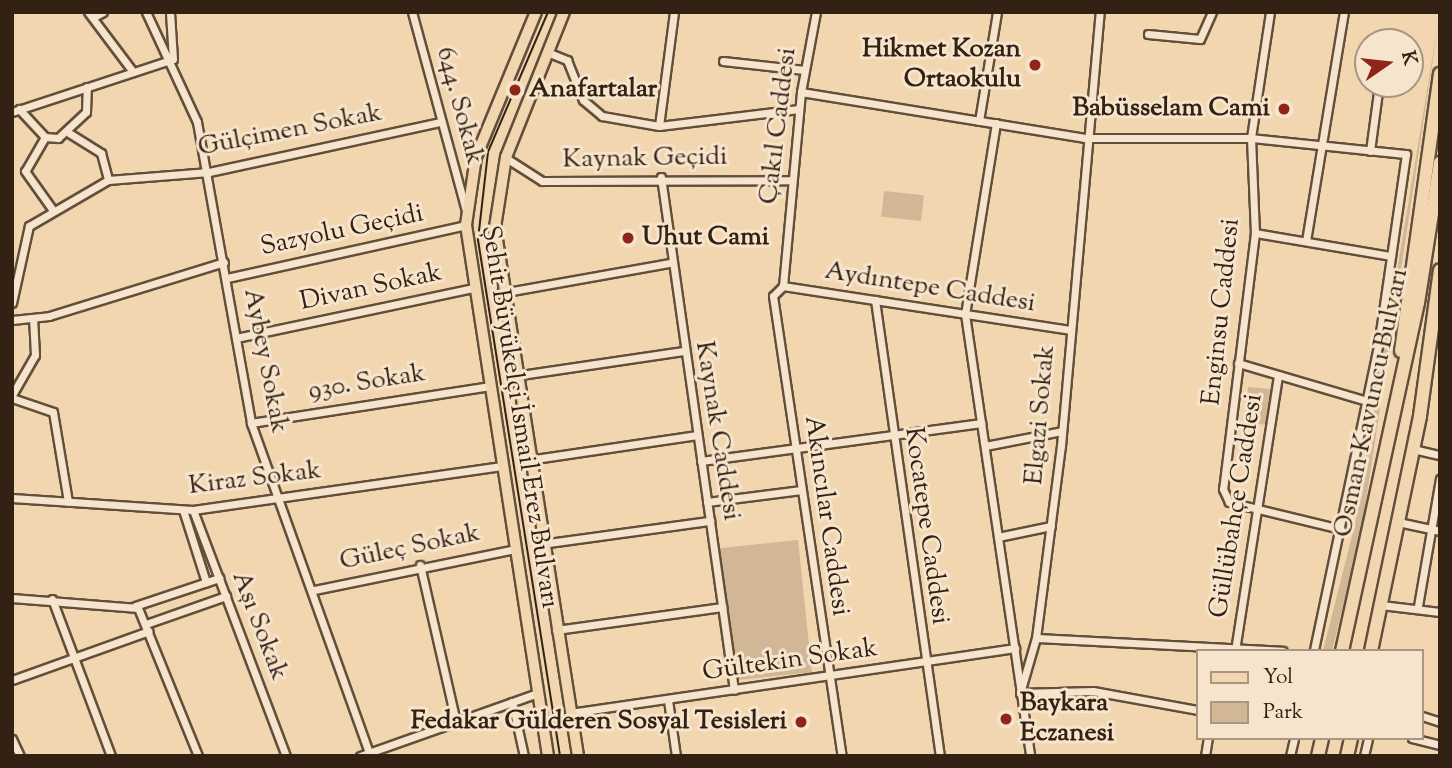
<!DOCTYPE html>
<meta charset="utf-8">
<style>
body{margin:0}
#map{position:relative;width:1452px;height:768px;overflow:hidden;background:#f1d6b0;font-family:"Sorts Mill Goudy",serif}
div>[style]{position:absolute}
[style*='--x']{left:calc(var(--x)*1px);top:calc(var(--y)*1px);width:calc(var(--w)*1px);rotate:calc(var(--a)*1deg)}
.green>*{inset:0;background:#d1b795;transform-origin:0 0}
.roads{filter:drop-shadow(2px 0 #624f3b) drop-shadow(-2px 0 #624f3b) drop-shadow(0 2px #624f3b) drop-shadow(0 -2px #624f3b)}
.minor>*{height:7px;margin:-3.5px;padding:0 3.5px;transform-origin:3.5px;border-radius:3.5px;background:#f6e4cc}
.primary>*{height:10px;margin:-5px;padding:0 5px;transform-origin:5px;border-radius:5px;background:#f1d6b0}
.trunk>*{height:12px;margin:-6px;padding:0 6px;transform-origin:6px;border-radius:6px;background:#f1d6b0}
.tram>*{height:2px;margin:-1px;padding:0 1px;transform-origin:1px;border-radius:1px;background:#332214}
.dots>*{width:19px;height:19px;translate:-50% -50%;box-sizing:border-box;border:4px solid #f6e4cc;border-radius:50%}
span{translate:-50% -50%;white-space:nowrap;text-align:center;line-height:1.15;-webkit-text-stroke:6px #f6e4cc;paint-order:stroke}
.poi-label{font-size:26px;color:#332214;font-weight:700}
.right{translate:-100% -50%;text-align:right}
.left{translate:0 -50%;text-align:left}
.street-label{font-size:26px;color:#332214}
.frame{position:absolute;inset:0;border:14px solid #332214;pointer-events:none}
.legend{position:absolute;left:1196px;top:649px;width:228px;height:91px;box-sizing:border-box;background:#f6e4cc;border:2px solid #a89682;margin:0;padding:9px 12px;list-style:none;font-size:21px;color:#332214}
.legend li{display:flex;align-items:center;gap:14px;height:35px}
.legend b{width:35px;border:2px solid #a89682}
.north{position:absolute;left:1354px;top:28px;width:70px;height:70px;box-sizing:border-box;background:#f6e4cc;border:2px solid #a89682;border-radius:50%;rotate:76deg;font-size:19px;font-weight:700;line-height:28px;text-align:center;color:#332214}
.north::after{content:'';display:block;margin:auto;width:24px;height:32px;background:#8f2418;clip-path:polygon(50% 0,100% 100%,50% 72%,0 100%)}
</style>
<div id="map">
<div class="green">
<div style="clip-path:polygon(1440px 12px,1361px 534px,1332px 651px,1323px 651px,1355px 524px)"></div>
<div style="left:884px;top:191px;width:40px;height:26px;rotate:6deg"></div>
<div style="left:1248px;top:387px;width:24px;height:36px;rotate:5deg"></div>
<div style="left:798px;top:540px;width:133px;height:79px;rotate:84deg"></div>
</div>
<div class="roads">
<div class="minor">
<div style="--x:88;--y:12;--w:75;--a:53.1"></div>
<div style="--x:146;--y:12;--w:121;--a:65.1"></div>
<div style="--x:197;--y:122;--w:306;--a:79.8"></div>
<div style="--x:251;--y:423;--w:354;--a:70.3"></div>
<div style="--x:412;--y:12;--w:206;--a:74.8"></div>
<div style="--x:1270;--y:12;--w:127;--a:98.6"></div>
<div style="--x:1251;--y:138;--w:95;--a:87.6"></div>
<div style="--x:1255;--y:233;--w:258;--a:97.1"></div>
<div style="--x:1223;--y:489;--w:14;--a:65"></div>
<div style="--x:1229;--y:502;--w:115;--a:13.6"></div>
<div style="--x:94;--y:17;--w:10;--a:-29"></div>
<div style="--x:1148;--y:34;--w:52;--a:5.5"></div>
<div style="--x:1200;--y:39;--w:30;--a:-66"></div>
<div style="--x:547;--y:52;--w:22;--a:22"></div>
<div style="--x:567;--y:60;--w:43;--a:68.2"></div>
<div style="--x:583;--y:100;--w:25;--a:40"></div>
<div style="--x:602;--y:116;--w:58;--a:10"></div>
<div style="--x:659;--y:126;--w:141;--a:-6.9"></div>
<div style="--x:723;--y:61;--w:82;--a:6.3"></div>
<div style="--x:801;--y:92;--w:288;--a:9.2"></div>
<div style="--x:1085;--y:138;--w:166;--a:0"></div>
<div style="--x:1251;--y:138;--w:156;--a:5.9"></div>
<div style="--x:1406;--y:154;--w:194;--a:98.3"></div>
<div style="--x:1378;--y:346;--w:312;--a:101.9"></div>
<div style="--x:19;--y:109;--w:38;--a:47"></div>
<div style="--x:45;--y:137;--w:13;--a:4"></div>
<div style="--x:58;--y:138;--w:38;--a:-43"></div>
<div style="--x:86;--y:112;--w:25;--a:-88"></div>
<div style="--x:12;--y:112;--w:169;--a:-18.2"></div>
<div style="--x:173;--y:59;--w:47;--a:-93.7"></div>
<div style="--x:979;--y:121;--w:110;--a:-80.6"></div>
<div style="--x:996;--y:123;--w:193;--a:99.2"></div>
<div style="--x:965;--y:314;--w:447;--a:81.6"></div>
<div style="--x:659;--y:126;--w:115;--a:-82.5"></div>
<div style="--x:69;--y:133;--w:38;--a:32"></div>
<div style="--x:101;--y:153;--w:28;--a:75"></div>
<div style="--x:45;--y:137;--w:39;--a:120"></div>
<div style="--x:25;--y:171;--w:47;--a:54.6"></div>
<div style="--x:1370;--y:151;--w:68;--a:-82.3"></div>
<div style="--x:506;--y:158;--w:43;--a:32.6"></div>
<div style="--x:542;--y:181;--w:250;--a:-0.2"></div>
<div style="--x:661;--y:177;--w:518;--a:81.9"></div>
<div style="--x:1255;--y:233;--w:138;--a:9.6"></div>
<div style="--x:1306;--y:241;--w:232;--a:-80.6"></div>
<div style="--x:227;--y:278;--w:245;--a:-12.5"></div>
<div style="--x:783;--y:286;--w:14;--a:135"></div>
<div style="--x:773;--y:296;--w:465;--a:81.5"></div>
<div style="--x:783;--y:286;--w:290;--a:8.7"></div>
<div style="--x:783;--y:286;--w:195;--a:-84.7"></div>
<div style="--x:801;--y:92;--w:81;--a:-79.4"></div>
<div style="--x:501;--y:293;--w:171;--a:-10.1"></div>
<div style="--x:875;--y:300;--w:461;--a:81.9"></div>
<div style="--x:12;--y:303;--w:79;--a:-77.6"></div>
<div style="--x:29;--y:226;--w:91;--a:-30.2"></div>
<div style="--x:108;--y:180;--w:101;--a:-4.5"></div>
<div style="--x:209;--y:172;--w:237;--a:-12.2"></div>
<div style="--x:12;--y:320;--w:37;--a:-6"></div>
<div style="--x:49;--y:316;--w:183;--a:-17.1"></div>
<div style="--x:236;--y:338;--w:243;--a:-11.9"></div>
<div style="--x:1238;--y:363;--w:134;--a:16.4"></div>
<div style="--x:514;--y:376;--w:171;--a:-8.4"></div>
<div style="--x:12;--y:395;--w:46;--a:-60.1"></div>
<div style="--x:35;--y:355;--w:37;--a:-93"></div>
<div style="--x:12;--y:398;--w:43;--a:18.9"></div>
<div style="--x:53;--y:412;--w:91;--a:80.5"></div>
<div style="--x:251;--y:423;--w:242;--a:-8.8"></div>
<div style="--x:985;--y:446;--w:78;--a:-11"></div>
<div style="--x:1413;--y:449;--w:28;--a:13"></div>
<div style="--x:528;--y:460;--w:171;--a:-8.4"></div>
<div style="--x:701;--y:461;--w:283;--a:-7.7"></div>
<div style="--x:12;--y:498;--w:181;--a:3.8"></div>
<div style="--x:193;--y:510;--w:312;--a:-8.1"></div>
<div style="--x:707;--y:502;--w:95;--a:-7.3"></div>
<div style="--x:183;--y:510;--w:76;--a:72.3"></div>
<div style="--x:193;--y:510;--w:263;--a:69.3"></div>
<div style="--x:1398;--y:522;--w:43;--a:12.1"></div>
<div style="--x:998;--y:537;--w:54;--a:-11.7"></div>
<div style="--x:541;--y:544;--w:171;--a:-7.8"></div>
<div style="--x:420;--y:565;--w:161;--a:77.1"></div>
<div style="--x:314;--y:590;--w:205;--a:-11.5"></div>
<div style="--x:12;--y:598;--w:126;--a:4.5"></div>
<div style="--x:138;--y:608;--w:160;--a:67.9"></div>
<div style="--x:52;--y:599;--w:168;--a:69.4"></div>
<div style="--x:1381;--y:605;--w:59;--a:6.8"></div>
<div style="--x:135;--y:606;--w:89;--a:-18.4"></div>
<div style="--x:1418;--y:606;--w:129;--a:-80.2"></div>
<div style="--x:146;--y:624;--w:85;--a:-19.3"></div>
<div style="--x:556;--y:630;--w:168;--a:-7.9"></div>
<div style="--x:1036;--y:638;--w:247;--a:3"></div>
<div style="--x:1236;--y:644;--w:272;--a:-81.1"></div>
<div style="--x:12;--y:680;--w:145;--a:-19.7"></div>
<div style="--x:1020;--y:693;--w:57;--a:-73.8"></div>
<div style="--x:1036;--y:638;--w:194;--a:-82.6"></div>
<div style="--x:1061;--y:446;--w:436;--a:-84.9"></div>
<div style="--x:1020;--y:693;--w:73;--a:-1.6"></div>
<div style="--x:1093;--y:691;--w:107;--a:10.3"></div>
<div style="--x:668;--y:700;--w:57;--a:81.9"></div>
<div style="--x:512;--y:702;--w:55;--a:77.5"></div>
<div style="--x:570;--y:713;--w:450;--a:-8.3"></div>
<div style="--x:1422;--y:716;--w:19;--a:18"></div>
<div style="--x:1412;--y:738;--w:29;--a:14"></div>
<div style="--x:12;--y:739;--w:19;--a:65"></div>
<div style="--x:360;--y:756;--w:189;--a:-19.5"></div>
<div style="--x:1205;--y:756;--w:18;--a:-81"></div>
<div style="--x:1290;--y:756;--w:18;--a:-77"></div>
<div style="--x:1364;--y:756;--w:18;--a:-77"></div>
</div>
<div class="primary">
<div style="--x:536;--y:12;--w:157;--a:112.5"></div>
<div style="--x:476;--y:157;--w:69;--a:98.4"></div>
<div style="--x:466;--y:225;--w:537;--a:81.22"></div>
<div style="--x:564;--y:12;--w:156;--a:111.8"></div>
<div style="--x:506;--y:157;--w:71;--a:98.9"></div>
<div style="--x:495;--y:227;--w:535;--a:81.08"></div>
</div>
<div class="trunk">
<div style="--x:1401;--y:351;--w:280;--a:-82"></div>
<div style="--x:1342;--y:651;--w:356;--a:-77.7"></div>
<div style="--x:1418;--y:303;--w:142;--a:-81.1"></div>
<div style="--x:1371;--y:651;--w:240;--a:-78.2"></div>
<div style="--x:1420;--y:416;--w:147;--a:-82.2"></div>
<div style="--x:1318;--y:756;--w:18;--a:-77"></div>
<div style="--x:1347;--y:756;--w:18;--a:-77"></div>
</div>
</div>
<div class="tram">
<div style="--x:548;--y:12;--w:152;--a:113.2"></div>
<div style="--x:488;--y:152;--w:89;--a:96.5"></div>
<div style="--x:478;--y:240;--w:522;--a:80.97"></div>
</div>
<div class="dots">
<div style="left:1035px;top:65px;background:#8f2418"></div>
<div style="left:515px;top:90px;background:#8f2418"></div>
<div style="left:1284px;top:109px;background:#8f2418"></div>
<div style="left:628px;top:238px;background:#8f2418"></div>
<div style="left:1006px;top:719px;background:#8f2418"></div>
<div style="left:801px;top:722px;background:#8f2418"></div>
</div>
<div class="poi-label">
<span class="right" style="left:1021px;top:65px">Hikmet Kozan<br>Ortaokulu</span>
<span class="left" style="left:529px;top:90px">Anafartalar</span>
<span class="right" style="left:1270px;top:109px">Babüsselam Cami</span>
<span class="left" style="left:642px;top:238px">Uhut Cami</span>
<span class="left" style="left:1020px;top:719px">Baykara<br>Eczanesi</span>
<span class="right" style="left:787px;top:722px">Fedakar Gülderen Sosyal Tesisleri</span>
</div>
<div class="street-label">
<span style="left:459px;top:106px;rotate:75deg">644. Sokak</span>
<span style="left:779px;top:126px;rotate:-83deg">Çakıl Caddesi</span>
<span style="left:290px;top:131px;rotate:-11deg">Gülçimen Sokak</span>
<span style="left:645px;top:159px;rotate:-1deg">Kaynak Geçidi</span>
<span style="left:342px;top:231px;rotate:-12deg">Sazyolu Geçidi</span>
<span style="left:371px;top:288px;rotate:-12deg">Divan Sokak</span>
<span style="left:930px;top:288px;rotate:9deg">Aydıntepe Caddesi</span>
<span style="left:1222px;top:312px;rotate:-84deg">Enginsu Caddesi</span>
<span style="left:265px;top:361px;rotate:79deg">Aybey Sokak</span>
<span style="left:367px;top:383px;rotate:-9deg">930. Sokak</span>
<span style="left:1372px;top:403px;rotate:-78deg">Osman Kavuncu Bulvarı</span>
<span style="left:1041px;top:415px;rotate:-85deg">Elgazi Sokak</span>
<span style="left:519px;top:417px;rotate:81deg">Şehit Büyükelçi İsmail Erez Bulvarı</span>
<span style="left:717px;top:431px;rotate:81deg">Kaynak Caddesi</span>
<span style="left:255px;top:479px;rotate:-7deg">Kiraz Sokak</span>
<span style="left:1237px;top:506px;rotate:-81deg">Güllübahçe Caddesi</span>
<span style="left:826px;top:516px;rotate:82deg">Akıncılar Caddesi</span>
<span style="left:926px;top:526px;rotate:82deg">Kocatepe Caddesi</span>
<span style="left:410px;top:548px;rotate:-12deg">Güleç Sokak</span>
<span style="left:259px;top:626px;rotate:69deg">Aşı Sokak</span>
<span style="left:790px;top:661px;rotate:-8deg">Gültekin Sokak</span>
</div>
<div class="frame"></div>
<ul class="legend">
<li><b style="height:9px;background:#f1d6b0"></b>Yol</li>
<li><b style="height:19px;background:#d1b795"></b>Park</li>
</ul>
<div class="north">K</div>
</div>
